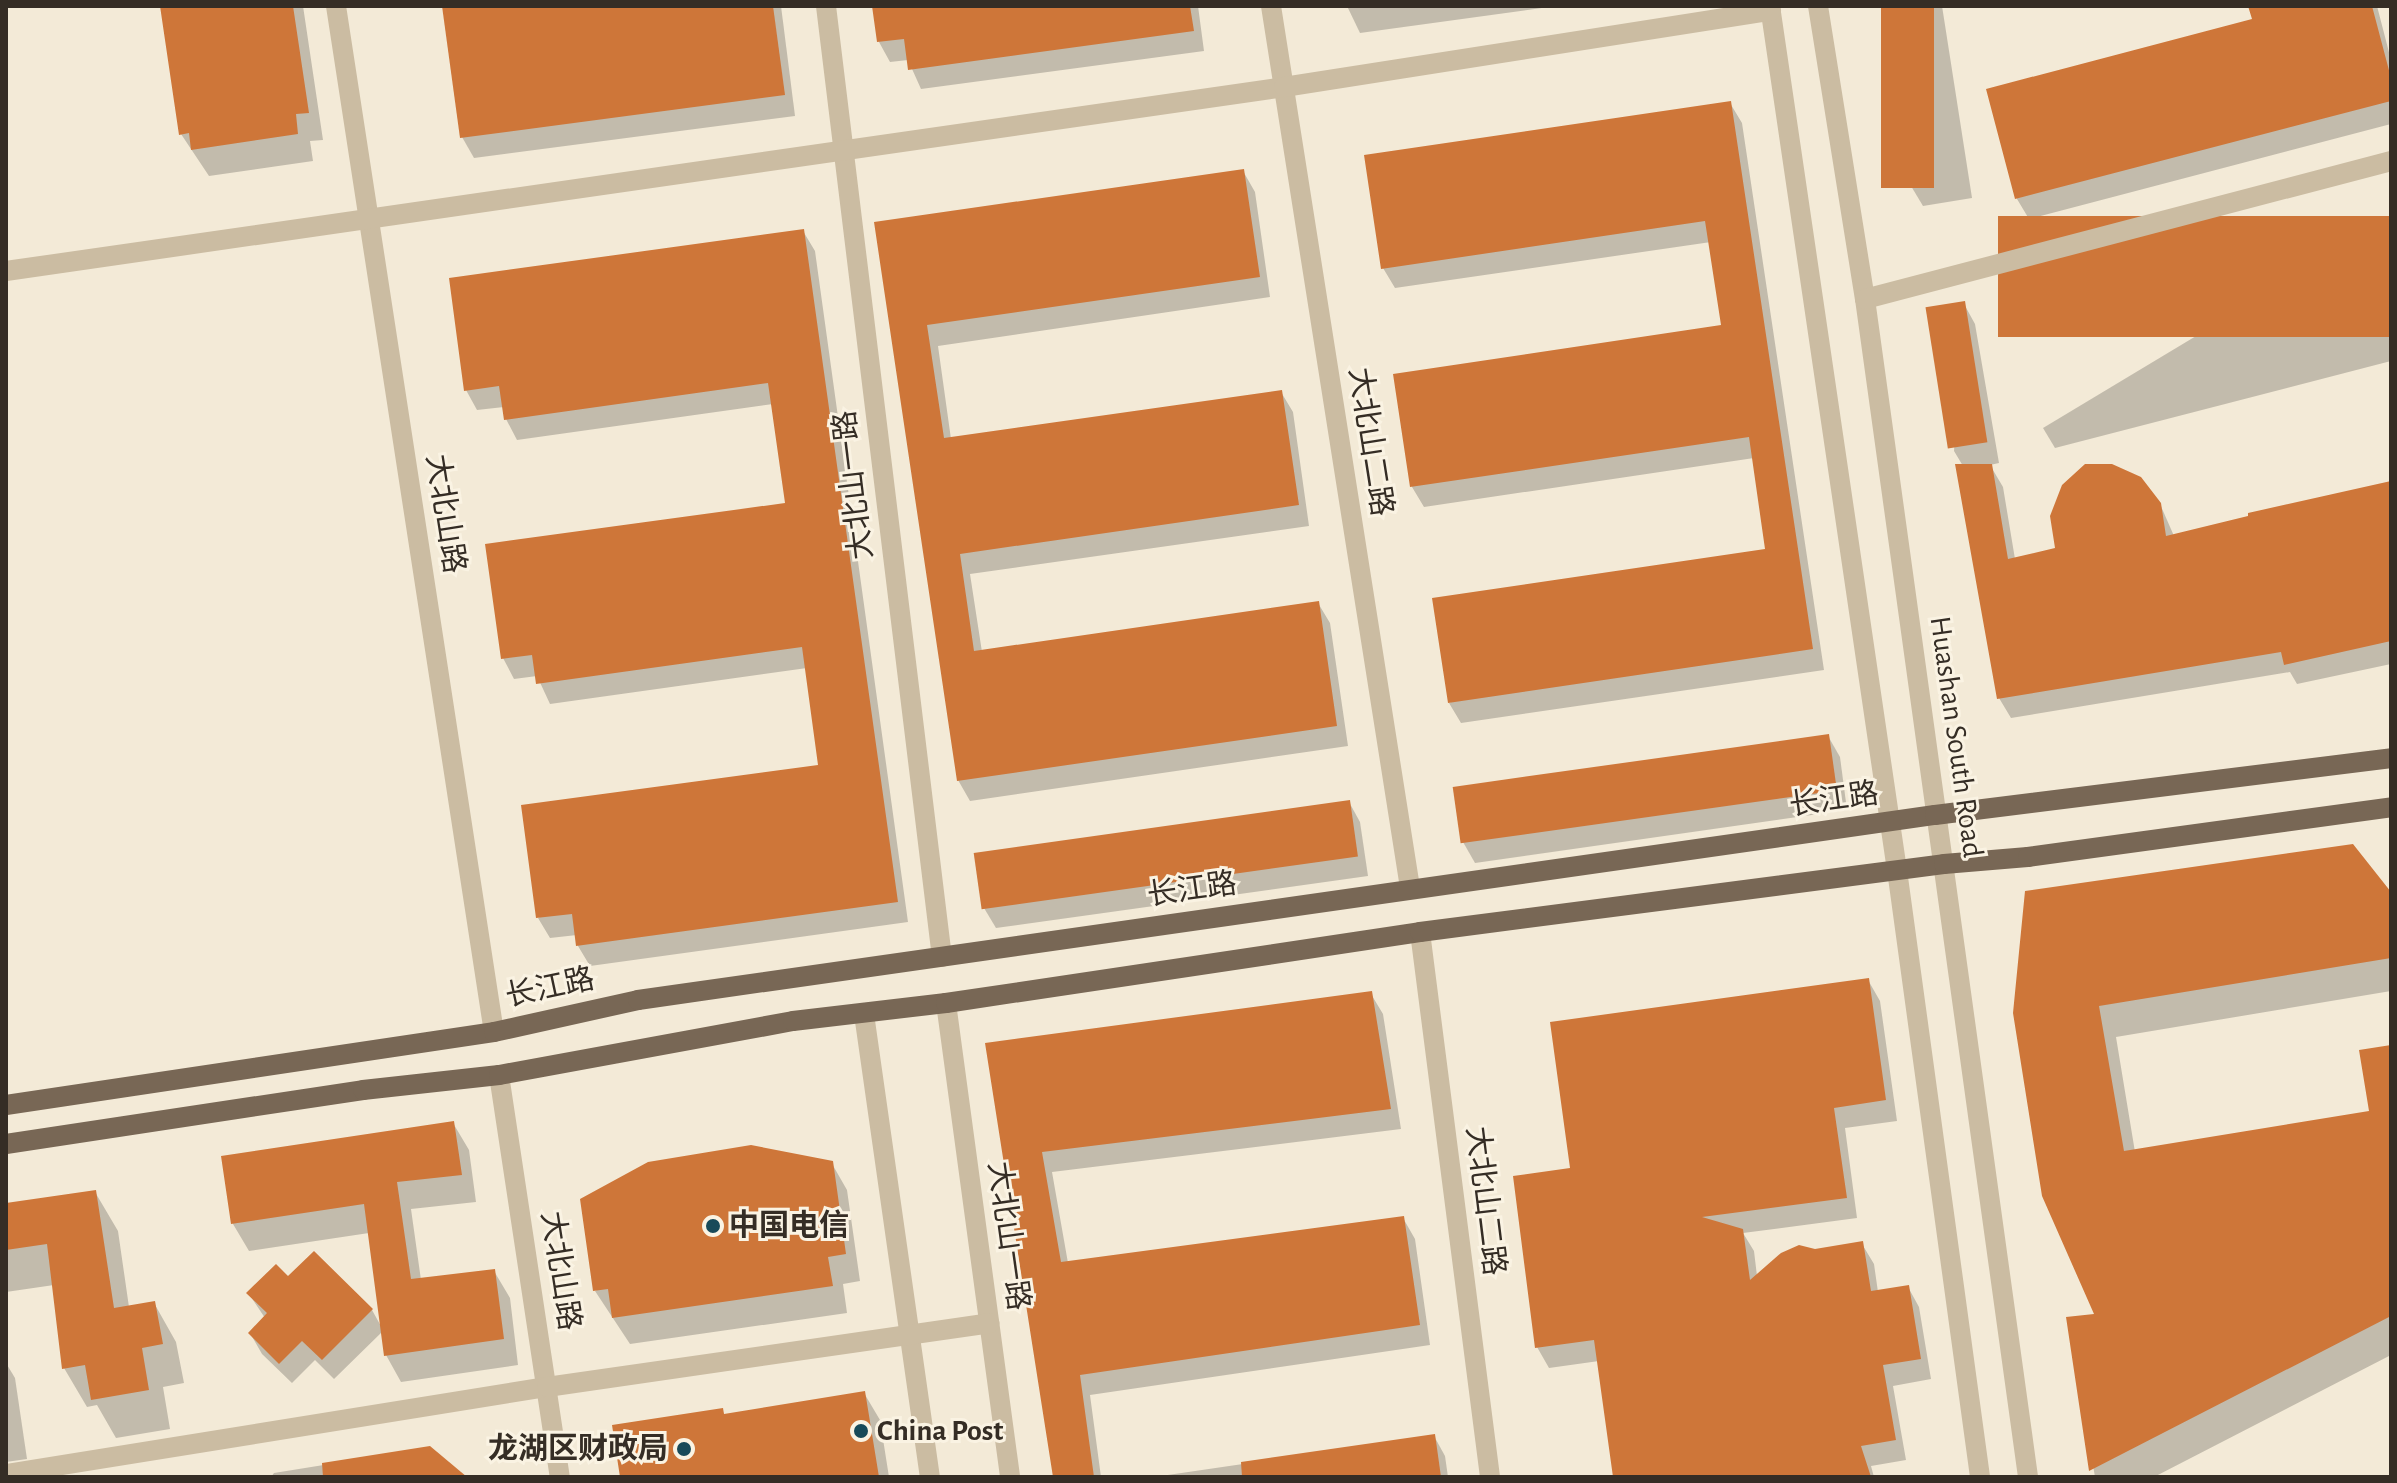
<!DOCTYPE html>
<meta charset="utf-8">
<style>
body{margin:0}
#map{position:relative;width:2397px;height:1483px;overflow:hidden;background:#f3ead7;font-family:"Alegreya Sans","Noto Sans SC",sans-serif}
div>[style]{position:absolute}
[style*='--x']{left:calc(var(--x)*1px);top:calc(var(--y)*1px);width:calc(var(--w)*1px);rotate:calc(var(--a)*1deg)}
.shadow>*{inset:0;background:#0003}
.building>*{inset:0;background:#ce7639;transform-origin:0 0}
.minor>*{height:20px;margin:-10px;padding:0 10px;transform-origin:10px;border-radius:10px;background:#cbbca2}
.major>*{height:20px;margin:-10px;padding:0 10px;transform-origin:10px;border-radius:10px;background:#786755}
.dots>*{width:22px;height:22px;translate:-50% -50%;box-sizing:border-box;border:4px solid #faf3e3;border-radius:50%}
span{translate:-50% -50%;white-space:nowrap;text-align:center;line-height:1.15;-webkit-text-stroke:6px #faf3e3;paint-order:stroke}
.street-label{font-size:30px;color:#352d25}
.poi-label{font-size:30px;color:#352d25;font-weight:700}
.left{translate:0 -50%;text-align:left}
.right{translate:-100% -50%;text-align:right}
.frame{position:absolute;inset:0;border:8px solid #352d25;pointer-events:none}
</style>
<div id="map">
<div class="shadow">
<div style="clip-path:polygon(162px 6px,303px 6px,323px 140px,310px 141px,313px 161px,209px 176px,181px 134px)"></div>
<div style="clip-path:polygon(444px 6px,781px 6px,795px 116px,474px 158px,462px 137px)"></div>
<div style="clip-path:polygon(874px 6px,1198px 6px,1204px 51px,921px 89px,908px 60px,890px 62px,879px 42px)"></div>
<div style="clip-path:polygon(1347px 6px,1556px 6px,1360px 33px)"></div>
<div style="clip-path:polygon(1883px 6px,1942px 6px,1972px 198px,1923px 206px,1911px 186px)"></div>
<div style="clip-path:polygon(2250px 6px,2377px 6px,2391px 60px,2391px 124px,2029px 219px,2017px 199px,1988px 90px,2254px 21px)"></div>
<div style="clip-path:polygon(1730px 103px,1742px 123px,1824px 670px,1461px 723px,1449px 703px,1767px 550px,1754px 458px,1424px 507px,1412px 487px,1396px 375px,1723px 327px,1711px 242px,1395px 288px,1383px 268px)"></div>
<div style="clip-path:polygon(1243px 171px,1255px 192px,1270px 297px,938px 346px,951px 439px,1281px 392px,1293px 412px,1309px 526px,970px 574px,982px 652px,1318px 603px,1330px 623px,1348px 746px,970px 801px,958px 780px,877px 224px)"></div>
<div style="clip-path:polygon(2391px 219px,2391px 361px,2055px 448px,2043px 428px)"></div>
<div style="clip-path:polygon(803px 231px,815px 251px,908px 922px,590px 966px,578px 946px,577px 935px,550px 938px,538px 918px,821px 766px,807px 668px,550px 704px,537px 676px,514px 679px,503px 658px,787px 505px,773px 404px,517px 440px,506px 419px,504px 407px,477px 410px,466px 390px)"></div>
<div style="clip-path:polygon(1964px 304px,1975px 324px,1999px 463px,1990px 465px,2003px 487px,2015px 559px,2057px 550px,2160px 504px,2174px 536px,2391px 483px,2391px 664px,2297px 684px,2290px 672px,2011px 718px,1999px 698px,1963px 466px,1954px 451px)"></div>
<div style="clip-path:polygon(1828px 736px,1840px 757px,1847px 810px,1475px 863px,1463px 842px)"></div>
<div style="clip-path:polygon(1349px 802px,1360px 822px,1368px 876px,996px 928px,984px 908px)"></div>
<div style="clip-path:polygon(2391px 896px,2391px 991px,2116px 1037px,2135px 1152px,2371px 1113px,2391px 1047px,2391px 1355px,2154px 1477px,2095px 1477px,2068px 1319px,2097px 1315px,2015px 1013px)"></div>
<div style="clip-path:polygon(1868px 980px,1880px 1001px,1897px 1121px,1845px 1128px,1857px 1218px,1743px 1233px,1754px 1251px,1757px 1276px,1815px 1251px,1862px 1244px,1874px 1264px,1878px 1292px,1908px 1287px,1919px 1307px,1931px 1379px,1893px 1386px,1906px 1460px,1871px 1466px,1874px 1477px,1615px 1477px,1599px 1361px,1549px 1368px,1537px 1347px,1573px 1170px)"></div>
<div style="clip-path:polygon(1371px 994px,1383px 1014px,1401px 1129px,1052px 1172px,1068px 1263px,1403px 1218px,1415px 1239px,1430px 1345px,1090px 1395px,1101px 1477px,1055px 1477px,987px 1045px)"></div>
<div style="clip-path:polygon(453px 1123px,469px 1150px,476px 1202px,411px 1209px,421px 1280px,494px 1271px,510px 1298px,518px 1365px,401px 1382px,386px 1355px,383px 1331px,334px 1379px,315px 1360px,292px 1383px,262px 1354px,250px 1333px,265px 1318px,249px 1294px,289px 1279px,372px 1310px,382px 1328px,369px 1233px,249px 1251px,233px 1224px,223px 1158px)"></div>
<div style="clip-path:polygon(831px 1162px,847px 1190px,860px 1281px,843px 1284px,847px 1313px,630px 1344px,595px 1291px)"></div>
<div style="clip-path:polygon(95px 1192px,118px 1231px,129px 1307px,154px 1303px,176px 1342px,184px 1383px,163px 1387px,170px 1429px,116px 1438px,97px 1405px,87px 1407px,64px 1368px,54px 1285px,6px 1292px,6px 1205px)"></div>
<div style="clip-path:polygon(6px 1363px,15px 1378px,27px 1459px,6px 1462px)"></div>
<div style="clip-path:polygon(864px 1393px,880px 1420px,889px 1477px,622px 1477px,722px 1410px,725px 1416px)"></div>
<div style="clip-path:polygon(1434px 1436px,1445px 1456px,1448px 1477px,1154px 1477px)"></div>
<div style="clip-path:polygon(429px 1448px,461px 1477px,271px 1477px,274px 1473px)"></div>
</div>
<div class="building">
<div style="clip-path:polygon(160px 6px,293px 6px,309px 113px,296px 114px,298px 134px,191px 150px,189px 133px,179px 135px)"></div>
<div style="clip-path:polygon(442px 6px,773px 6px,785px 95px,460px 138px)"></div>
<div style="clip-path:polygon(872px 6px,1190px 6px,1194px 31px,908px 70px,904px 39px,877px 42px)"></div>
<div style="left:1881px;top:6px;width:53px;height:182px"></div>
<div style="clip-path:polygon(2248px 6px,2372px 6px,2391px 78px,2391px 101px,2015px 199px,1986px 89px,2252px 19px)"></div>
<div style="clip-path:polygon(1731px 101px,1813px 649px,1448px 703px,1432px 598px,1765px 549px,1749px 437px,1410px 487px,1393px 374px,1721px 325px,1705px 221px,1381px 269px,1364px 155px)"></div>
<div style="clip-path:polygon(1244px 169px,1260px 277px,927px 325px,944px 438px,1282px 390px,1299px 505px,960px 554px,974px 651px,1319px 601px,1337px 726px,957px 781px,874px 222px)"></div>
<div style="left:2391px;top:216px;width:121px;height:393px;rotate:90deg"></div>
<div style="clip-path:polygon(804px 229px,898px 902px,576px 946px,572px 914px,536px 918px,521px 805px,818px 765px,802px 647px,536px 684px,532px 655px,501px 659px,485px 544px,785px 503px,768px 383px,504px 420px,499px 386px,464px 391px,449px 278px)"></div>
<div style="left:1965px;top:301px;width:143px;height:40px;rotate:81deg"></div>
<div style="clip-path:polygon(1955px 464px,1992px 464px,2008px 559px,2055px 548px,2050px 516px,2062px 485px,2085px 464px,2112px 464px,2141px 477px,2161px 503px,2166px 536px,2248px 516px,2248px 513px,2391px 481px,2391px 641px,2284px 665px,2281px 652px,1997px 699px)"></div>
<div style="left:1829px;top:734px;width:57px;height:380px;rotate:82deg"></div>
<div style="left:1350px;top:800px;width:57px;height:380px;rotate:82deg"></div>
<div style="clip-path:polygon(2353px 844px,2391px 892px,2391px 958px,2099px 1006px,2124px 1151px,2369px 1111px,2359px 1050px,2391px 1045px,2391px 1316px,2089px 1471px,2066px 1317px,2094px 1314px,2042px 1196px,2013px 1013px,2025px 891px)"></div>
<div style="clip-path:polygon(1869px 978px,1886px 1100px,1834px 1108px,1847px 1198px,1702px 1217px,1743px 1229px,1750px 1280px,1781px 1253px,1799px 1245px,1815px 1249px,1863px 1241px,1871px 1291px,1909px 1285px,1921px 1359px,1883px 1365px,1896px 1440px,1861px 1446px,1871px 1477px,1613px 1477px,1594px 1340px,1535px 1348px,1513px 1176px,1570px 1168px,1550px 1022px)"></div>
<div style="clip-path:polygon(1372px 991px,1391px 1109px,1042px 1152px,1061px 1262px,1404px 1216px,1420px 1325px,1080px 1375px,1094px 1477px,1053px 1477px,985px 1043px)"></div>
<div style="clip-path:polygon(454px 1121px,462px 1175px,397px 1182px,411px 1279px,495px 1269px,504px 1339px,384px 1356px,364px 1204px,231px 1224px,221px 1156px)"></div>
<div style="clip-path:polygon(751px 1145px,833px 1161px,846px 1254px,828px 1257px,833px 1286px,612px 1318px,608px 1289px,593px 1291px,580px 1199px,648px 1162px)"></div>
<div style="clip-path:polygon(96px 1190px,114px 1308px,155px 1301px,163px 1344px,142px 1348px,149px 1390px,91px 1400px,85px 1365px,62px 1369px,47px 1244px,6px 1250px,6px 1203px)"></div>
<div style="clip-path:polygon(314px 1251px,373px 1309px,322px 1360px,302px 1341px,279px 1364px,248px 1333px,267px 1313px,246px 1293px,276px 1264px,288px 1276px)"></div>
<div style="clip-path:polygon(865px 1391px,879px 1477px,620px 1477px,612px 1425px,723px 1408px,724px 1414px)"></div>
<div style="clip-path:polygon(1435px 1434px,1441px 1477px,1242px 1477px,1241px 1462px)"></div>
<div style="clip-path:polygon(430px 1446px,467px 1477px,323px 1477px,322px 1463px)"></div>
</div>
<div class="minor">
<div style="--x:336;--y:6;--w:1038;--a:81.25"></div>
<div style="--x:826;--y:6;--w:958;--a:83.05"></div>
<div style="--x:1271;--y:6;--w:893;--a:81.04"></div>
<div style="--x:1770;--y:6;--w:873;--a:81.64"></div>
<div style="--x:1897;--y:870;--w:613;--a:82.21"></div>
<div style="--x:1818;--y:6;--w:297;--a:80.9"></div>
<div style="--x:1865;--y:299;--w:1189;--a:82.12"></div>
<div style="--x:6;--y:271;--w:1291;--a:-8.19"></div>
<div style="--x:1284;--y:87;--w:493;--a:-8.9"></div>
<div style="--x:1865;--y:299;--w:544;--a:-14.7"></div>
<div style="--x:1420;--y:932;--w:549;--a:82.68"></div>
<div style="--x:946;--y:1003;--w:478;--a:82.3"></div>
<div style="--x:864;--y:1014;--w:468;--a:81.9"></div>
<div style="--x:499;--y:1075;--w:407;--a:81.4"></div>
<div style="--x:6;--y:1474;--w:548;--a:-9.14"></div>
<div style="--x:547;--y:1387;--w:447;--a:-8.2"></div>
</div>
<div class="major">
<div style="--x:6;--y:1105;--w:493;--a:-8.5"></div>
<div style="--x:494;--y:1032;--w:148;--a:-12.5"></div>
<div style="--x:638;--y:1000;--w:1310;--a:-8.12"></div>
<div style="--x:1935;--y:815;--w:460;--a:-7.1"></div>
<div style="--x:6;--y:1144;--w:361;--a:-8.6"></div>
<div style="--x:363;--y:1090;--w:137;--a:-6.3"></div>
<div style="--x:499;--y:1075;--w:299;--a:-10.4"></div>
<div style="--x:793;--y:1021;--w:154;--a:-6.7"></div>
<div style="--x:946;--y:1003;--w:479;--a:-8.5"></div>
<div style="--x:1420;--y:932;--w:528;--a:-7.39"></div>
<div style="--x:1944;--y:864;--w:84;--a:-4.8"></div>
<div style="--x:2028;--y:857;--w:366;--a:-7.8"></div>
</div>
<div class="dots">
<div style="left:713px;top:1226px;background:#184a59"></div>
<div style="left:861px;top:1431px;background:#184a59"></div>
<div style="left:684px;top:1449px;background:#184a59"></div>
</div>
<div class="street-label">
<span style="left:1370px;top:442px;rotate:81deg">大北山二路</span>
<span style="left:854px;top:485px;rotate:-97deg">大北山一路</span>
<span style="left:445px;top:514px;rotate:81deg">大北山路</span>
<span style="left:1956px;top:737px;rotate:82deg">Huashan South Road</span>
<span style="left:1834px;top:800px;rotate:-8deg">长江路</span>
<span style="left:1192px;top:890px;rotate:-8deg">长江路</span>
<span style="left:550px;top:988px;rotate:-12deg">长江路</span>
<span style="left:1485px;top:1201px;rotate:83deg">大北山二路</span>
<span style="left:1008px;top:1236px;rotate:82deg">大北山一路</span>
<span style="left:560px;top:1271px;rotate:81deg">大北山路</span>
</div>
<div class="poi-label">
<span class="left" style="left:729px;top:1226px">中国电信</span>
<span class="left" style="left:877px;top:1431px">China Post</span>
<span class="right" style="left:668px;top:1449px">龙湖区财政局</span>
</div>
<div class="frame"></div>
</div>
